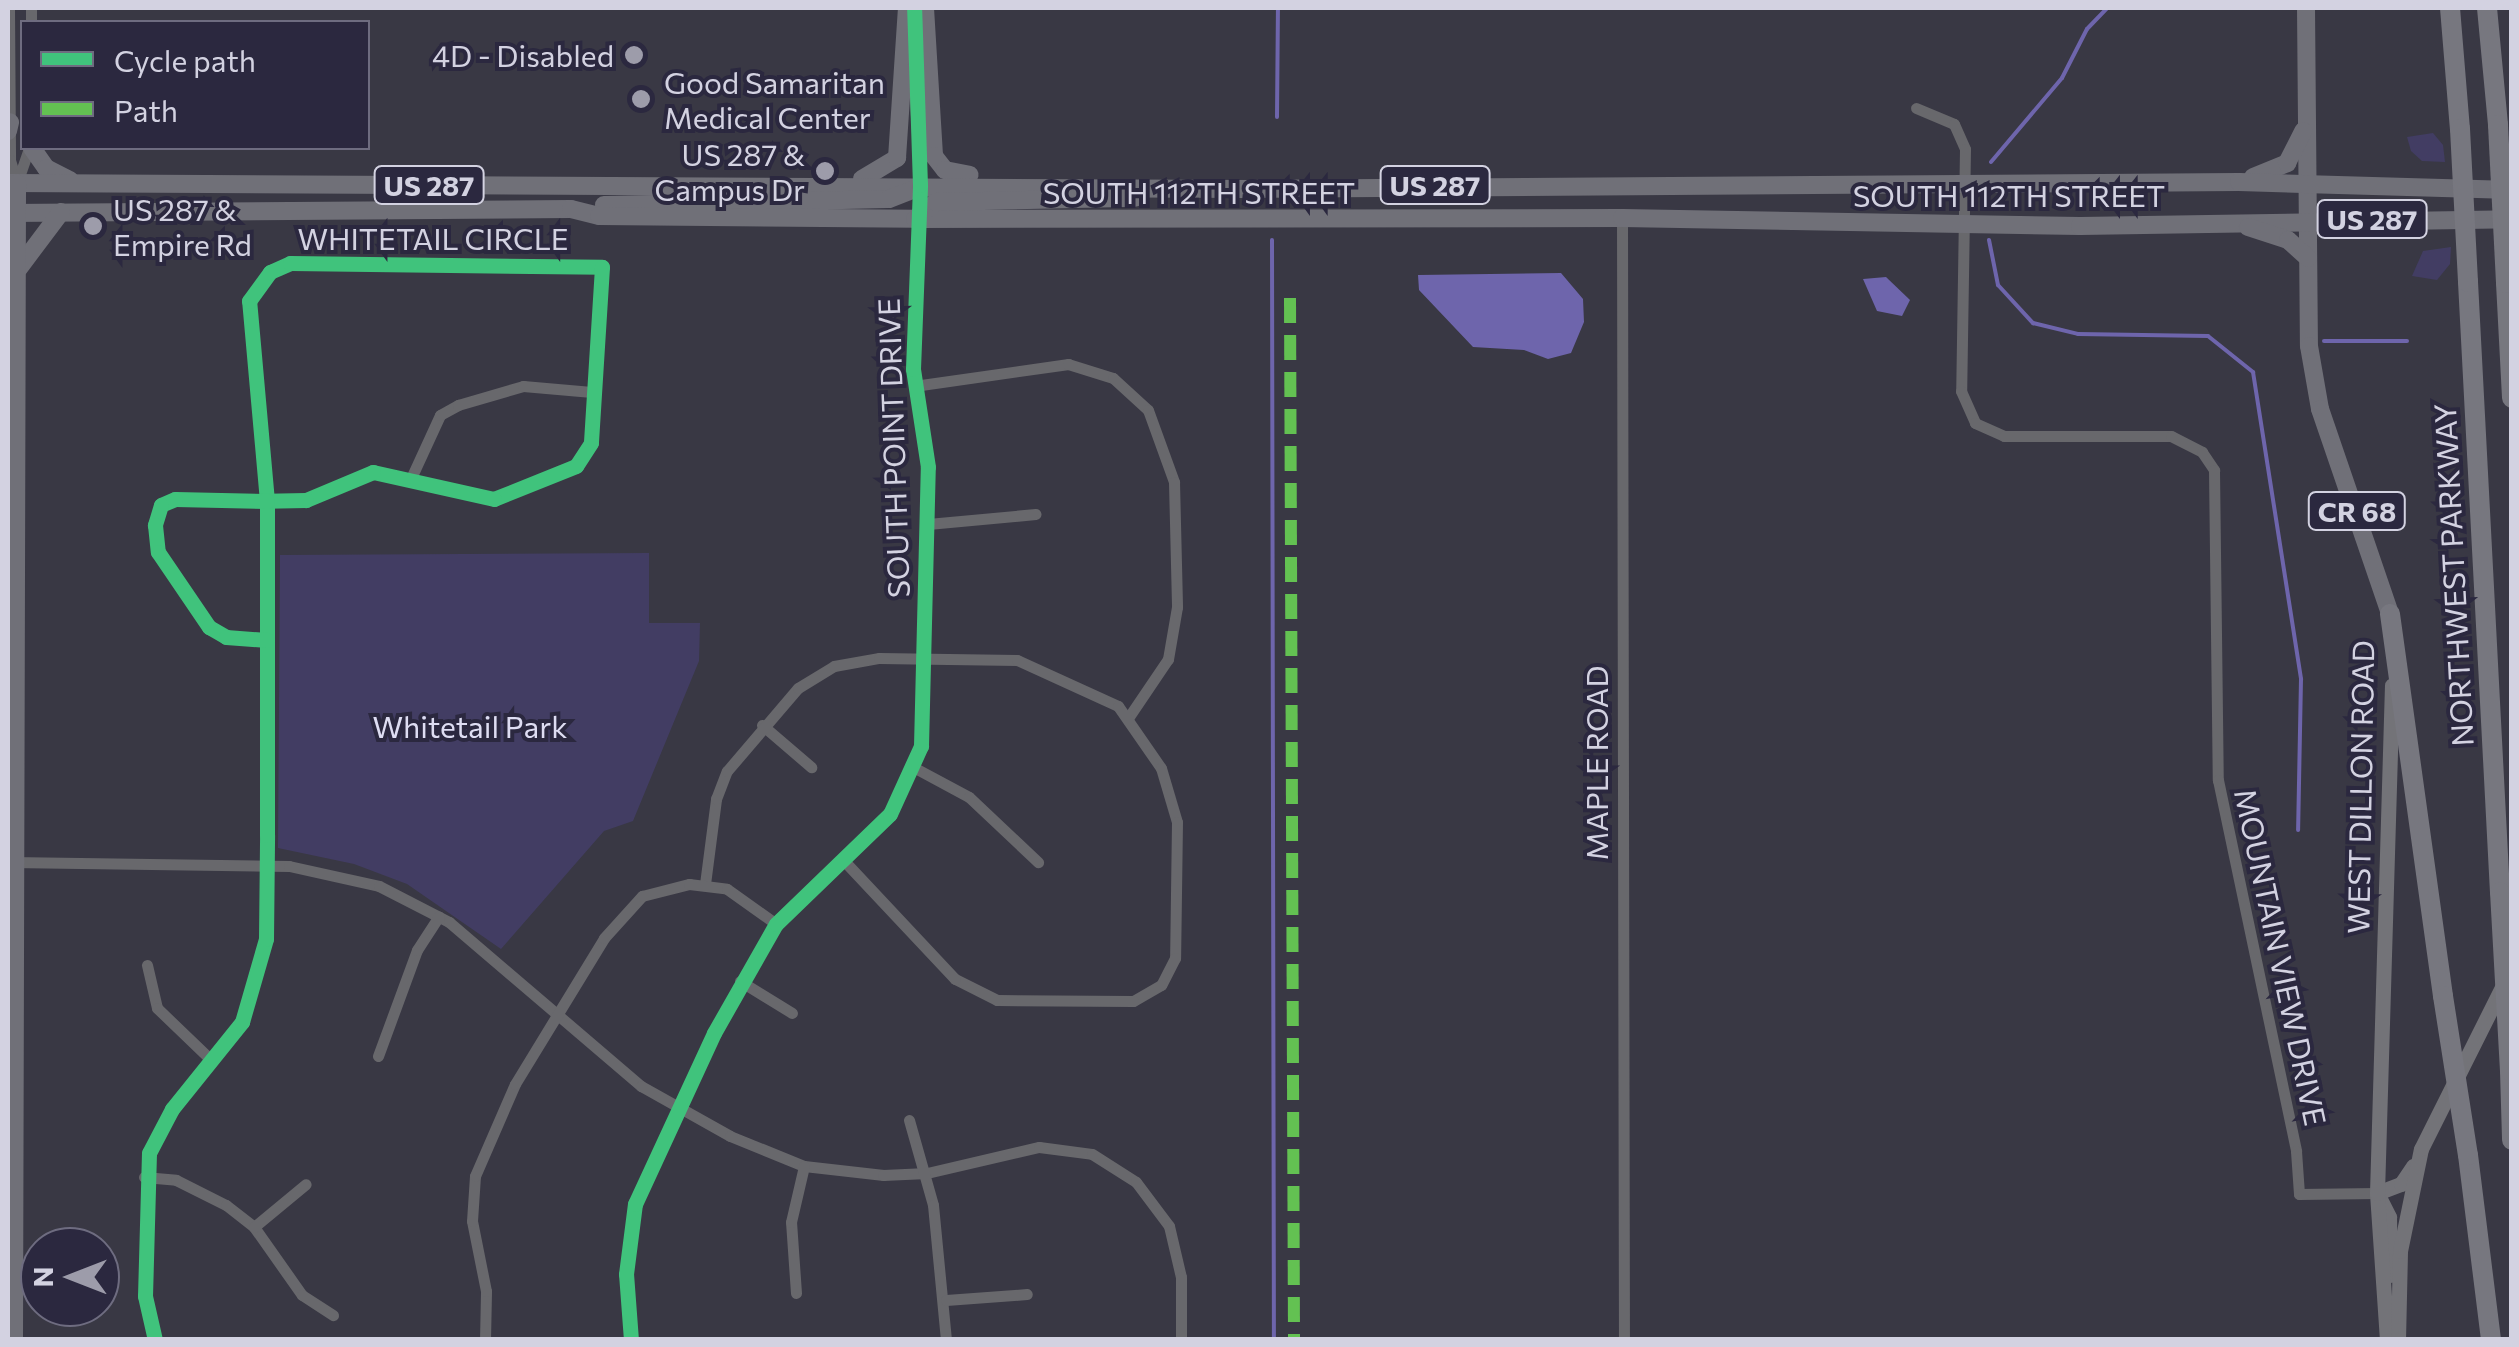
<!DOCTYPE html>
<style>
body{margin:0}
#map{position:relative;width:2519px;height:1347px;overflow:hidden;background:#393844;font-family:Commissioner,sans-serif}
div>[style]{position:absolute}
[style*='--x']{left:calc(var(--x)*1px);top:calc(var(--y)*1px);width:calc(var(--w)*1px);rotate:calc(var(--a)*1deg)}
.green>*{inset:0;background:#423d63}
.water>*{inset:0;background:#6e65ac}
.stream>*{height:4px;margin:-2px;padding:0 2px;transform-origin:2px;border-radius:2px;background:#6e65ac}
.minor>*{height:11px;margin:-5.5px;padding:0 5.5px;transform-origin:5.5px;border-radius:5.5px;background:#68686c}
.secondary>*{height:15px;margin:-7.5px;padding:0 7.5px;transform-origin:7.5px;border-radius:7.5px;background:#737378}
.primary>*{height:18px;margin:-9px;padding:0 9px;transform-origin:9px;border-radius:9px;background:#707078}
.motorway>*{height:20px;margin:-10px;padding:0 10px;transform-origin:10px;border-radius:10px;background:#77777f}
.motorway-bridge>*{height:20px;margin:-10px;padding:0 10px;transform-origin:10px;border-radius:10px;background:#77777f}
.quiet>*{height:12px;margin-top:-6px;transform-origin:0;background:repeating-linear-gradient(90deg,#63c152 0 25px,transparent 0 37px)}
.cycleway>*{height:15px;margin:-7.5px;padding:0 7.5px;transform-origin:7.5px;border-radius:7.5px;background:#40c37c}
.dots>*{width:28px;height:28px;translate:-50% -50%;box-sizing:border-box;border:5px solid #2b283f;border-radius:50%}
span{translate:-50% -50%;white-space:nowrap;text-align:center;line-height:1.15;-webkit-text-stroke:8px #2b283f;paint-order:stroke}
.shield-label span{padding:2px 8px;background:#2b283f;border:2px solid;border-radius:8px;-webkit-text-stroke-width:0}
.shield-label{font-size:28px;color:#d3d2e1;font-weight:700}
.poi-label{font-size:30px;color:#d3d2e1}
.right{translate:-100% -50%;text-align:right}
.left{translate:0 -50%;text-align:left}
.street-label{font-size:30px;color:#d3d2e1}
.park-label{font-size:30px;color:#deddf2}
.frame{position:absolute;inset:0;border:10px solid #d3d2e1;pointer-events:none}
.legend{position:absolute;left:20px;top:20px;width:350px;height:130px;box-sizing:border-box;background:#2b283f;border:2px solid #6e6c80;margin:0;padding:12px 18px;list-style:none;font-size:30px;color:#d3d2e1}
.legend li{display:flex;align-items:center;gap:20px;height:50px}
.legend b{width:50px;border:2px solid #6e6c80}
.north{position:absolute;left:20px;top:1227px;width:100px;height:100px;box-sizing:border-box;background:#2b283f;border:2px solid #6e6c80;border-radius:50%;rotate:270deg;font-size:28px;font-weight:700;line-height:40px;text-align:center;color:#d3d2e1}
.north::after{content:'';display:block;margin:auto;width:35px;height:45px;background:#9d9caa;clip-path:polygon(50% 0,100% 100%,50% 72%,0 100%)}
</style>
<div id="map">
<div class="green">
<div style="clip-path:polygon(2433px 133px,2443px 145px,2445px 162px,2422px 161px,2411px 151px,2407px 137px)"></div>
<div style="clip-path:polygon(2451px 247px,2450px 264px,2437px 280px,2412px 276px,2423px 251px)"></div>
<div style="clip-path:polygon(649px 553px,649px 623px,700px 623px,699px 661px,633px 821px,604px 831px,501px 949px,407px 884px,354px 864px,278px 848px,280px 555px)"></div>
</div>
<div class="water">
<div style="clip-path:polygon(1561px 273px,1583px 299px,1584px 322px,1571px 353px,1548px 359px,1524px 350px,1473px 347px,1419px 290px,1418px 275px)"></div>
<div style="clip-path:polygon(1886px 277px,1910px 300px,1902px 316px,1877px 311px,1863px 279px)"></div>
</div>
<div class="stream">
<div style="--x:1277;--y:117;--w:109;--a:-89.5"></div>
<div style="--x:1991;--y:162;--w:110;--a:-49.8"></div>
<div style="--x:2062;--y:78;--w:55;--a:-63"></div>
<div style="--x:2087;--y:29;--w:29;--a:-46"></div>
<div style="--x:1272;--y:240;--w:1100;--a:89.9"></div>
<div style="--x:1989;--y:240;--w:46;--a:78.7"></div>
<div style="--x:1998;--y:285;--w:52;--a:47.4"></div>
<div style="--x:2033;--y:323;--w:46;--a:13.7"></div>
<div style="--x:2078;--y:334;--w:130;--a:0.9"></div>
<div style="--x:2208;--y:336;--w:58;--a:38.7"></div>
<div style="--x:2253;--y:372;--w:311;--a:81.1"></div>
<div style="--x:2301;--y:679;--w:151;--a:91.1"></div>
<div style="--x:2324;--y:341;--w:83;--a:0"></div>
</div>
<div class="minor">
<div style="--x:9;--y:8;--w:152;--a:89.6"></div>
<div style="--x:10;--y:160;--w:24;--a:73"></div>
<div style="--x:31;--y:22;--w:14;--a:-90"></div>
<div style="--x:1916;--y:108;--w:41;--a:22.8"></div>
<div style="--x:1954;--y:124;--w:27;--a:66"></div>
<div style="--x:1965;--y:149;--w:242;--a:90.9"></div>
<div style="--x:1961;--y:391;--w:35;--a:66"></div>
<div style="--x:1975;--y:423;--w:32;--a:24"></div>
<div style="--x:2004;--y:436;--w:167;--a:0"></div>
<div style="--x:2171;--y:436;--w:35;--a:27"></div>
<div style="--x:2202;--y:452;--w:22;--a:56"></div>
<div style="--x:2214;--y:470;--w:310;--a:89.3"></div>
<div style="--x:2218;--y:780;--w:379;--a:78.1"></div>
<div style="--x:2296;--y:1151;--w:43;--a:86"></div>
<div style="--x:2299;--y:1194;--w:78;--a:-0.7"></div>
<div style="--x:17;--y:183;--w:37;--a:-71"></div>
<div style="--x:1622;--y:218;--w:1122;--a:89.9"></div>
<div style="--x:914;--y:386;--w:156;--a:-8.1"></div>
<div style="--x:1068;--y:364;--w:47;--a:17.3"></div>
<div style="--x:1113;--y:378;--w:47;--a:42.4"></div>
<div style="--x:1148;--y:410;--w:77;--a:70.1"></div>
<div style="--x:1174;--y:482;--w:125;--a:88.6"></div>
<div style="--x:1177;--y:607;--w:53;--a:99.8"></div>
<div style="--x:1168;--y:659;--w:71;--a:124.1"></div>
<div style="--x:412;--y:476;--w:67;--a:-65.3"></div>
<div style="--x:440;--y:415;--w:21;--a:-29"></div>
<div style="--x:458;--y:405;--w:68;--a:-16.3"></div>
<div style="--x:523;--y:386;--w:69;--a:5"></div>
<div style="--x:928;--y:524;--w:108;--a:-5.3"></div>
<div style="--x:762;--y:725;--w:65;--a:40.6"></div>
<div style="--x:915;--y:768;--w:61;--a:28.2"></div>
<div style="--x:969;--y:797;--w:95;--a:43.3"></div>
<div style="--x:10;--y:862;--w:279;--a:0.8"></div>
<div style="--x:289;--y:866;--w:92;--a:12.5"></div>
<div style="--x:379;--y:886;--w:79;--a:27.2"></div>
<div style="--x:449;--y:922;--w:253;--a:40.5"></div>
<div style="--x:641;--y:1086;--w:102;--a:29.3"></div>
<div style="--x:730;--y:1136;--w:80;--a:22.1"></div>
<div style="--x:804;--y:1166;--w:80;--a:6.5"></div>
<div style="--x:883;--y:1175;--w:44;--a:-2.6"></div>
<div style="--x:927;--y:1173;--w:115;--a:-13.1"></div>
<div style="--x:1039;--y:1147;--w:53;--a:7.5"></div>
<div style="--x:1092;--y:1154;--w:52;--a:32.5"></div>
<div style="--x:1136;--y:1182;--w:55;--a:53.1"></div>
<div style="--x:1169;--y:1226;--w:52;--a:76.8"></div>
<div style="--x:1181;--y:1277;--w:63;--a:90"></div>
<div style="--x:705;--y:884;--w:86;--a:-82.6"></div>
<div style="--x:716;--y:799;--w:30;--a:-69"></div>
<div style="--x:727;--y:771;--w:109;--a:-49.5"></div>
<div style="--x:798;--y:688;--w:42;--a:-31.4"></div>
<div style="--x:834;--y:666;--w:46;--a:-10.1"></div>
<div style="--x:879;--y:658;--w:138;--a:0.8"></div>
<div style="--x:1017;--y:660;--w:111;--a:24.5"></div>
<div style="--x:1118;--y:706;--w:75;--a:55.3"></div>
<div style="--x:1161;--y:768;--w:56;--a:73.5"></div>
<div style="--x:1177;--y:822;--w:136;--a:90.8"></div>
<div style="--x:1175;--y:958;--w:30;--a:117"></div>
<div style="--x:1161;--y:985;--w:32;--a:150"></div>
<div style="--x:1133;--y:1001;--w:136;--a:-179.6"></div>
<div style="--x:997;--y:1000;--w:47;--a:-153.4"></div>
<div style="--x:955;--y:979;--w:161;--a:-133.2"></div>
<div style="--x:147;--y:965;--w:44;--a:76.9"></div>
<div style="--x:157;--y:1008;--w:74;--a:43.9"></div>
<div style="--x:740;--y:981;--w:61;--a:31.6"></div>
<div style="--x:378;--y:1056;--w:113;--a:-69.8"></div>
<div style="--x:417;--y:950;--w:40;--a:-57.1"></div>
<div style="--x:909;--y:1120;--w:88;--a:74.2"></div>
<div style="--x:933;--y:1205;--w:136;--a:84.5"></div>
<div style="--x:144;--y:1177;--w:32;--a:5"></div>
<div style="--x:176;--y:1180;--w:56;--a:26.6"></div>
<div style="--x:226;--y:1205;--w:36;--a:38"></div>
<div style="--x:254;--y:1227;--w:83;--a:54.8"></div>
<div style="--x:302;--y:1295;--w:37;--a:33"></div>
<div style="--x:254;--y:1227;--w:67;--a:-39.6"></div>
<div style="--x:796;--y:1293;--w:71;--a:-94"></div>
<div style="--x:791;--y:1222;--w:57;--a:-76.9"></div>
<div style="--x:946;--y:1300;--w:81;--a:-4.2"></div>
<div style="--x:155;--y:1340;--w:45;--a:-102.8"></div>
<div style="--x:145;--y:1296;--w:143;--a:-88.4"></div>
<div style="--x:149;--y:1153;--w:50;--a:-62.4"></div>
<div style="--x:172;--y:1109;--w:112;--a:-51.2"></div>
<div style="--x:242;--y:1022;--w:86;--a:-73.9"></div>
<div style="--x:266;--y:939;--w:104;--a:-89.4"></div>
<div style="--x:267;--y:835;--w:334;--a:-90"></div>
<div style="--x:267;--y:501;--w:201;--a:-95.1"></div>
<div style="--x:249;--y:301;--w:36;--a:-54"></div>
<div style="--x:270;--y:272;--w:22;--a:-24"></div>
<div style="--x:290;--y:263;--w:312;--a:0.7"></div>
<div style="--x:602;--y:267;--w:176;--a:93.6"></div>
<div style="--x:591;--y:443;--w:27;--a:123"></div>
<div style="--x:576;--y:466;--w:88;--a:158.1"></div>
<div style="--x:494;--y:499;--w:124;--a:-167.4"></div>
<div style="--x:373;--y:472;--w:73;--a:157.3"></div>
<div style="--x:306;--y:500;--w:39;--a:179"></div>
<div style="--x:267;--y:501;--w:92;--a:-178.8"></div>
<div style="--x:175;--y:499;--w:15;--a:157"></div>
<div style="--x:161;--y:505;--w:21;--a:107"></div>
<div style="--x:155;--y:525;--w:27;--a:84"></div>
<div style="--x:158;--y:552;--w:91;--a:55.8"></div>
<div style="--x:209;--y:627;--w:20;--a:30"></div>
<div style="--x:226;--y:637;--w:41;--a:4.2"></div>
<div style="--x:485;--y:1340;--w:49;--a:-88.8"></div>
<div style="--x:486;--y:1291;--w:71;--a:-101.3"></div>
<div style="--x:472;--y:1221;--w:45;--a:-86.2"></div>
<div style="--x:475;--y:1176;--w:100;--a:-66.5"></div>
<div style="--x:515;--y:1084;--w:171;--a:-58.6"></div>
<div style="--x:604;--y:938;--w:57;--a:-47.9"></div>
<div style="--x:642;--y:896;--w:49;--a:-14.3"></div>
<div style="--x:689;--y:884;--w:38;--a:7"></div>
<div style="--x:727;--y:889;--w:60;--a:35.5"></div>
<div style="--x:631;--y:1340;--w:66;--a:-94.3"></div>
<div style="--x:626;--y:1274;--w:71;--a:-82.7"></div>
<div style="--x:635;--y:1204;--w:188;--a:-65.2"></div>
<div style="--x:714;--y:1033;--w:125;--a:-60.4"></div>
<div style="--x:776;--y:924;--w:158;--a:-44"></div>
<div style="--x:890;--y:814;--w:75;--a:-65.5"></div>
<div style="--x:921;--y:746;--w:279;--a:-88.6"></div>
<div style="--x:928;--y:467;--w:99;--a:-98.7"></div>
<div style="--x:913;--y:369;--w:184;--a:-87.8"></div>
<div style="--x:920;--y:185;--w:133;--a:-93.4"></div>
</div>
<div class="secondary">
<div style="--x:2377;--y:1193;--w:27;--a:63"></div>
<div style="--x:2389;--y:1217;--w:58;--a:89"></div>
<div style="--x:2377;--y:1193;--w:26;--a:-21"></div>
<div style="--x:2401;--y:1184;--w:22;--a:-56"></div>
<div style="--x:2387;--y:1340;--w:147;--a:-93.9"></div>
<div style="--x:2377;--y:1193;--w:508;--a:-88.31"></div>
<div style="--x:2398;--y:1340;--w:89;--a:-88.7"></div>
<div style="--x:2400;--y:1251;--w:104;--a:-78.4"></div>
<div style="--x:2421;--y:1149;--w:188;--a:-63.4"></div>
</div>
<div class="primary">
<div style="--x:925;--y:8;--w:148;--a:86.5"></div>
<div style="--x:934;--y:156;--w:18;--a:52"></div>
<div style="--x:945;--y:170;--w:25;--a:11"></div>
<div style="--x:2306;--y:8;--w:338;--a:89.5"></div>
<div style="--x:2309;--y:346;--w:64;--a:80.1"></div>
<div style="--x:2320;--y:409;--w:217;--a:71.1"></div>
<div style="--x:8;--y:131;--w:9;--a:-77"></div>
<div style="--x:32;--y:148;--w:24;--a:55"></div>
<div style="--x:46;--y:168;--w:27;--a:27"></div>
<div style="--x:2253;--y:177;--w:37;--a:-22"></div>
<div style="--x:2287;--y:163;--w:36;--a:-63"></div>
<div style="--x:862;--y:179;--w:41;--a:-31"></div>
<div style="--x:897;--y:158;--w:150;--a:-86.2"></div>
<div style="--x:8;--y:183;--w:1240;--a:0.28"></div>
<div style="--x:1248;--y:189;--w:991;--a:-0.4"></div>
<div style="--x:2239;--y:182;--w:273;--a:1.7"></div>
<div style="--x:604;--y:205;--w:285;--a:-1.2"></div>
<div style="--x:889;--y:199;--w:28;--a:-21"></div>
<div style="--x:8;--y:213;--w:563;--a:-0.41"></div>
<div style="--x:571;--y:209;--w:29;--a:14"></div>
<div style="--x:599;--y:216;--w:316;--a:0.5"></div>
<div style="--x:915;--y:219;--w:707;--a:-0.08"></div>
<div style="--x:1622;--y:218;--w:458;--a:1"></div>
<div style="--x:2080;--y:226;--w:432;--a:-0.9"></div>
<div style="--x:915;--y:219;--w:27;--a:-39"></div>
<div style="--x:936;--y:202;--w:199;--a:-1.2"></div>
<div style="--x:2248;--y:227;--w:42;--a:18"></div>
<div style="--x:2288;--y:240;--w:27;--a:42"></div>
<div style="--x:19;--y:268;--w:70;--a:-53.1"></div>
<div style="--x:14;--y:1340;--w:1157;--a:-89.85"></div>
</div>
<div class="motorway">
<div style="--x:2450;--y:8;--w:121;--a:85.3"></div>
<div style="--x:2487;--y:8;--w:118;--a:84.6"></div>
<div style="--x:2468;--y:282;--w:611;--a:87"></div>
<div style="--x:2506;--y:283;--w:115;--a:87"></div>
<div style="--x:2390;--y:614;--w:386;--a:82.1"></div>
<div style="--x:2510;--y:1071;--w:69;--a:88.3"></div>
<div style="--x:2468;--y:1155;--w:186;--a:82.9"></div>
</div>
<div class="motorway-bridge">
<div style="--x:2498;--y:125;--w:158;--a:87.1"></div>
<div style="--x:2460;--y:129;--w:153;--a:87"></div>
<div style="--x:2500;--y:892;--w:179;--a:86.8"></div>
<div style="--x:2443;--y:996;--w:161;--a:81.1"></div>
</div>
<div class="quiet">
<div style="--x:1290;--y:298;--w:1042;--a:89.78"></div>
</div>
<div class="cycleway">
<div style="--x:155;--y:1340;--w:45;--a:-102.8"></div>
<div style="--x:145;--y:1296;--w:143;--a:-88.4"></div>
<div style="--x:149;--y:1153;--w:50;--a:-62.4"></div>
<div style="--x:172;--y:1109;--w:112;--a:-51.2"></div>
<div style="--x:242;--y:1022;--w:86;--a:-73.9"></div>
<div style="--x:266;--y:939;--w:104;--a:-89.4"></div>
<div style="--x:267;--y:835;--w:334;--a:-90"></div>
<div style="--x:267;--y:501;--w:201;--a:-95.1"></div>
<div style="--x:249;--y:301;--w:36;--a:-54"></div>
<div style="--x:270;--y:272;--w:22;--a:-24"></div>
<div style="--x:290;--y:263;--w:312;--a:0.7"></div>
<div style="--x:602;--y:267;--w:176;--a:93.6"></div>
<div style="--x:591;--y:443;--w:27;--a:123"></div>
<div style="--x:576;--y:466;--w:88;--a:158.1"></div>
<div style="--x:494;--y:499;--w:124;--a:-167.4"></div>
<div style="--x:373;--y:472;--w:73;--a:157.3"></div>
<div style="--x:306;--y:500;--w:39;--a:179"></div>
<div style="--x:267;--y:501;--w:92;--a:-178.8"></div>
<div style="--x:175;--y:499;--w:15;--a:157"></div>
<div style="--x:161;--y:505;--w:21;--a:107"></div>
<div style="--x:155;--y:525;--w:27;--a:84"></div>
<div style="--x:158;--y:552;--w:91;--a:55.8"></div>
<div style="--x:209;--y:627;--w:20;--a:30"></div>
<div style="--x:226;--y:637;--w:41;--a:4.2"></div>
<div style="--x:631;--y:1340;--w:66;--a:-94.3"></div>
<div style="--x:626;--y:1274;--w:71;--a:-82.7"></div>
<div style="--x:635;--y:1204;--w:188;--a:-65.2"></div>
<div style="--x:714;--y:1033;--w:125;--a:-60.4"></div>
<div style="--x:776;--y:924;--w:158;--a:-44"></div>
<div style="--x:890;--y:814;--w:75;--a:-65.5"></div>
<div style="--x:921;--y:746;--w:279;--a:-88.6"></div>
<div style="--x:928;--y:467;--w:99;--a:-98.7"></div>
<div style="--x:913;--y:369;--w:184;--a:-87.8"></div>
<div style="--x:920;--y:185;--w:177;--a:-91.9"></div>
</div>
<div class="dots">
<div style="left:634px;top:55px;background:#9d9caa"></div>
<div style="left:641px;top:99px;background:#9d9caa"></div>
<div style="left:825px;top:171px;background:#9d9caa"></div>
<div style="left:93px;top:226px;background:#9d9caa"></div>
</div>
<div class="shield-label">
<span style="left:429px;top:185px">US 287</span>
<span style="left:1435px;top:185px">US 287</span>
<span style="left:2372px;top:219px">US 287</span>
<span style="left:2357px;top:511px">CR 68</span>
</div>
<div class="poi-label">
<span class="right" style="left:614px;top:55px">4D - Disabled</span>
<span class="left" style="left:664px;top:99px">Good Samaritan<br>Medical Center</span>
<span class="right" style="left:805px;top:171px">US 287 &amp;<br>Campus Dr</span>
<span class="left" style="left:113px;top:226px">US 287 &amp;<br>Empire Rd</span>
</div>
<div class="street-label">
<span style="left:1199px;top:192px">SOUTH 112TH STREET</span>
<span style="left:2009px;top:195px">SOUTH 112TH STREET</span>
<span style="left:433px;top:238px">WHITETAIL CIRCLE</span>
<span style="left:893px;top:448px;rotate:-92deg">SOUTH POINT DRIVE</span>
<span style="left:2453px;top:575px;rotate:-93deg">NORTHWEST PARKWAY</span>
<span style="left:1596px;top:763px;rotate:-90deg">MAPLE ROAD</span>
<span style="left:2360px;top:787px;rotate:-89deg">WEST DILLON ROAD</span>
<span style="left:2281px;top:957px;rotate:78deg">MOUNTAIN VIEW DRIVE</span>
</div>
<div class="park-label">
<span style="left:470px;top:726px">Whitetail Park</span>
</div>
<div class="frame"></div>
<ul class="legend">
<li><b style="height:12px;background:#40c37c"></b>Cycle path</li>
<li><b style="height:12px;background:#63c152"></b>Path</li>
</ul>
<div class="north">N</div>
</div>
